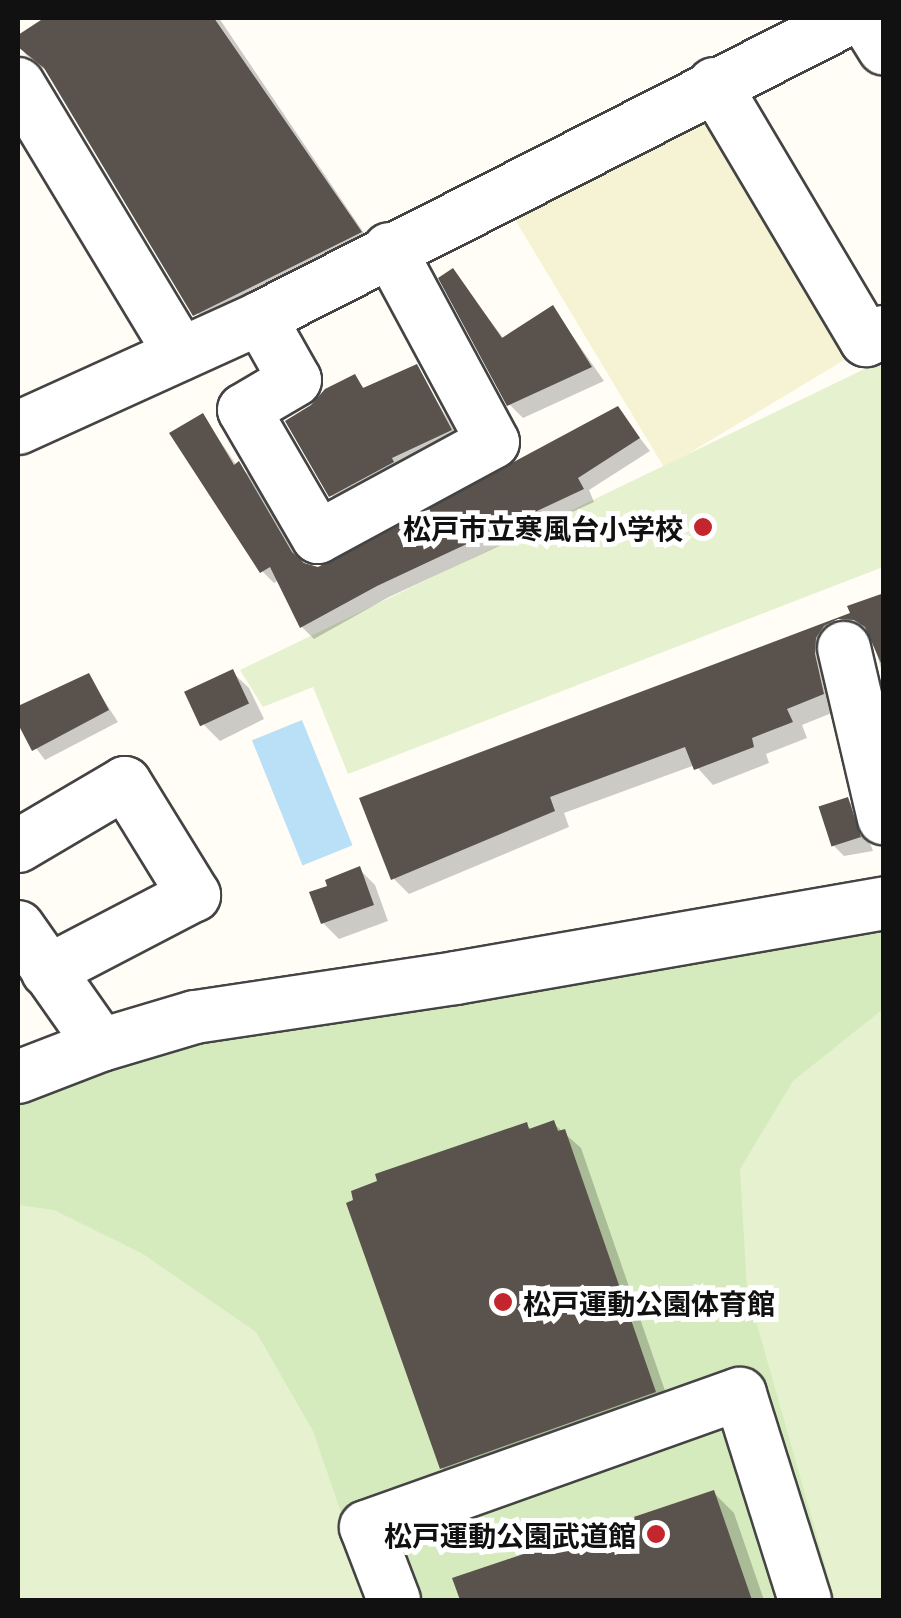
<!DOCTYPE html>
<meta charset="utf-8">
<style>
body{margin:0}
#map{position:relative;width:901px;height:1618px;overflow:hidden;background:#fffdf5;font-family:Literata,"Noto Sans JP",serif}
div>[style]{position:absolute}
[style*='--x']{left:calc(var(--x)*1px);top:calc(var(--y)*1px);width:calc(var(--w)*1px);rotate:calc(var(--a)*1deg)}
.farmland>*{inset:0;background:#f6f3d4;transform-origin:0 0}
.green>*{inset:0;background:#d5ebbd}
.pitch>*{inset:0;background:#e6f2cf}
.water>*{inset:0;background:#b9e0f7;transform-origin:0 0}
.shadow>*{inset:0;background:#0003}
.building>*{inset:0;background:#5a524d;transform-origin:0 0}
.roads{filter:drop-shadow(2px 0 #444) drop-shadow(-2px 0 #444) drop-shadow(0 2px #444) drop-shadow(0 -2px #444)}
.minor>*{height:52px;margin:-26px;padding:0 26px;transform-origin:26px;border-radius:26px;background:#fff}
.dots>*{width:28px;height:28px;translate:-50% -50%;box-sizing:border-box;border:5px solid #fff;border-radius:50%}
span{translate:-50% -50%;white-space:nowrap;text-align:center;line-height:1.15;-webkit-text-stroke:10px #fff;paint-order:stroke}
.poi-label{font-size:28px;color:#111;font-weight:700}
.right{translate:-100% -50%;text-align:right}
.left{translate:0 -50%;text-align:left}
.frame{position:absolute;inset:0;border:20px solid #111;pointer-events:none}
</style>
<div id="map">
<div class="farmland">
<div style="left:708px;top:100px;width:293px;height:227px;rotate:59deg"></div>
</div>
<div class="green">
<div style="clip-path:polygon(883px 917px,883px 1600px,18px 1600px,18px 1089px,108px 1056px)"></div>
</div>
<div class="pitch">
<div style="clip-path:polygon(879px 362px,883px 370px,883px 567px,348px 774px,313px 687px,263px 707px,240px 670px)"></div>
<div style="clip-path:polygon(883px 1009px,883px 1600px,835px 1600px,747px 1289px,740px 1169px,793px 1081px)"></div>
<div style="clip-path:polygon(18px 1205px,54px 1210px,143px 1254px,256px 1332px,313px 1431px,371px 1600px,18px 1600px)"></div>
</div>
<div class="water">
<div style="left:302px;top:720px;width:135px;height:54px;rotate:68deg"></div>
</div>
<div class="shadow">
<div style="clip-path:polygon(57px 18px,219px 18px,370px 242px,204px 323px,49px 73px,25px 54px,18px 37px)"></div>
<div style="clip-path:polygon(453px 271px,504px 339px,553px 308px,604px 381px,523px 418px,509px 404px)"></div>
<div style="clip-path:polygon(416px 366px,460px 440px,341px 504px,331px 495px,354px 377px,365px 389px)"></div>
<div style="clip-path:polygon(617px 409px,650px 451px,589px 490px,594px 502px,389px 597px,314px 639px,302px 627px,279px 580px,274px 583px,262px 571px,203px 416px,237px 466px,251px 476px,302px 565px,316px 569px)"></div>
<div style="clip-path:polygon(884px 595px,884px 678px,871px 635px,853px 634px,839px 710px,802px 725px,807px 738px,766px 754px,769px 763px,713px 785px,695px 765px,564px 813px,569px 827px,409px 894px,393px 878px,362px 799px,853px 615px)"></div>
<div style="clip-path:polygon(232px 672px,249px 688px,264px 719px,220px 741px,204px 725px)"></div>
<div style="clip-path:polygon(88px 676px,118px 722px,45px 760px,18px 724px,18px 709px)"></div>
<div style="clip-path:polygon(848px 800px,858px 811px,873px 851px,844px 856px,833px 845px)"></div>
<div style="clip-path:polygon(359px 869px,375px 885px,388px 921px,339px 939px,323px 923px)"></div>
<div style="clip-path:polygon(553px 1123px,581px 1148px,671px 1408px,458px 1484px,442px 1468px,526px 1125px,532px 1130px)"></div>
<div style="clip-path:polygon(714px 1493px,734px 1513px,764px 1600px,462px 1600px,455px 1580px)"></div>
</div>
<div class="building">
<div style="clip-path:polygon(44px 18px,214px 18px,362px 232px,193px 316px,44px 68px,18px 47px,18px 35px)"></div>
<div style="clip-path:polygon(453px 268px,502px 338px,553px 305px,592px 367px,507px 406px,438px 278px)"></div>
<div style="clip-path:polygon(417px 364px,452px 430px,392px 458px,394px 462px,329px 497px,285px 421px,311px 405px,325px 389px,355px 374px,363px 388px)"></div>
<div style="clip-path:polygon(618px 406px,640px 438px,578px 478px,584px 489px,377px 586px,300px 628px,270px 567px,260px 573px,169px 433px,203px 413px,234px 465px,239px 461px,292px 552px,304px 563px,318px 567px)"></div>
<div style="clip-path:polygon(884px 593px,884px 670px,865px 627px,854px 620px,838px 619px,824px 626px,816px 638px,815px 654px,824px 694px,787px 709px,793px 722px,752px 738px,754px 747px,694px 770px,685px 747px,550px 797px,555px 811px,391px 880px,359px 798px,850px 613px,847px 606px)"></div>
<div style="left:233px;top:669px;width:38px;height:54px;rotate:65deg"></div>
<div style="clip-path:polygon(89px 673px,109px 710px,32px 751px,18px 724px,18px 706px)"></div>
<div style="left:848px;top:797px;width:42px;height:31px;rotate:72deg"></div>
<div style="clip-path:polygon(360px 866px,374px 905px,321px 924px,309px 892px,327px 886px,325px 880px)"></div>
<div style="clip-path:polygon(554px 1120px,558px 1131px,565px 1129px,656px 1392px,440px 1469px,346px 1203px,353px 1200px,351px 1191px,377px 1181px,375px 1174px,527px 1122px,529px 1129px)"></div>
<div style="clip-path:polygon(714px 1490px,752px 1600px,460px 1600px,452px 1578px)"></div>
</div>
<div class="roads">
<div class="minor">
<div style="--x:865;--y:18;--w:36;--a:58"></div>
<div style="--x:18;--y:84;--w:315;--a:58.9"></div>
<div style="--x:714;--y:84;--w:298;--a:59.3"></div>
<div style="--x:866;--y:340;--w:20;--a:-24"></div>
<div style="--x:260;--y:318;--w:71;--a:60.6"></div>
<div style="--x:295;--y:380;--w:59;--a:149.5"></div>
<div style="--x:244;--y:410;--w:147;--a:59.8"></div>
<div style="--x:318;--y:537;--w:199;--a:-28.5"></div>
<div style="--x:493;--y:442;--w:219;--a:-118.3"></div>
<div style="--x:18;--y:428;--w:266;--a:-24.4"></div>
<div style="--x:260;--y:318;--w:662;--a:-26.95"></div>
<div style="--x:844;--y:648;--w:175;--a:76.8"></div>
<div style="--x:18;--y:846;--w:124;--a:-30.5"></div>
<div style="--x:125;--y:783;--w:132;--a:58.4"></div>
<div style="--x:194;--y:895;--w:165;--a:152.5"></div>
<div style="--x:18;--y:927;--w:144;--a:54.9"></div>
<div style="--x:18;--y:1077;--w:89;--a:-21.1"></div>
<div style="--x:101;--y:1045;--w:98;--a:-16.6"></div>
<div style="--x:195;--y:1017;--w:264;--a:-8.5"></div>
<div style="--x:456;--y:978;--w:435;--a:-9.9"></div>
<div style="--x:394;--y:1600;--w:78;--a:-111"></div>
<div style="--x:366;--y:1527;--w:397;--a:-19.6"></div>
<div style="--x:740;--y:1394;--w:216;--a:72.5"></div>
</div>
</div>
<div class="dots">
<div style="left:703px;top:527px;background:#c4262e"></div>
<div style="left:503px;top:1302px;background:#c4262e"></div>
<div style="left:656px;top:1534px;background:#c4262e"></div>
</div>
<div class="poi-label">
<span class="right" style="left:683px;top:527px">松戸市立寒風台小学校</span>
<span class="left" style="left:523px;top:1302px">松戸運動公園体育館</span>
<span class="right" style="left:636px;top:1534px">松戸運動公園武道館</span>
</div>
<div class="frame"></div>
</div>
